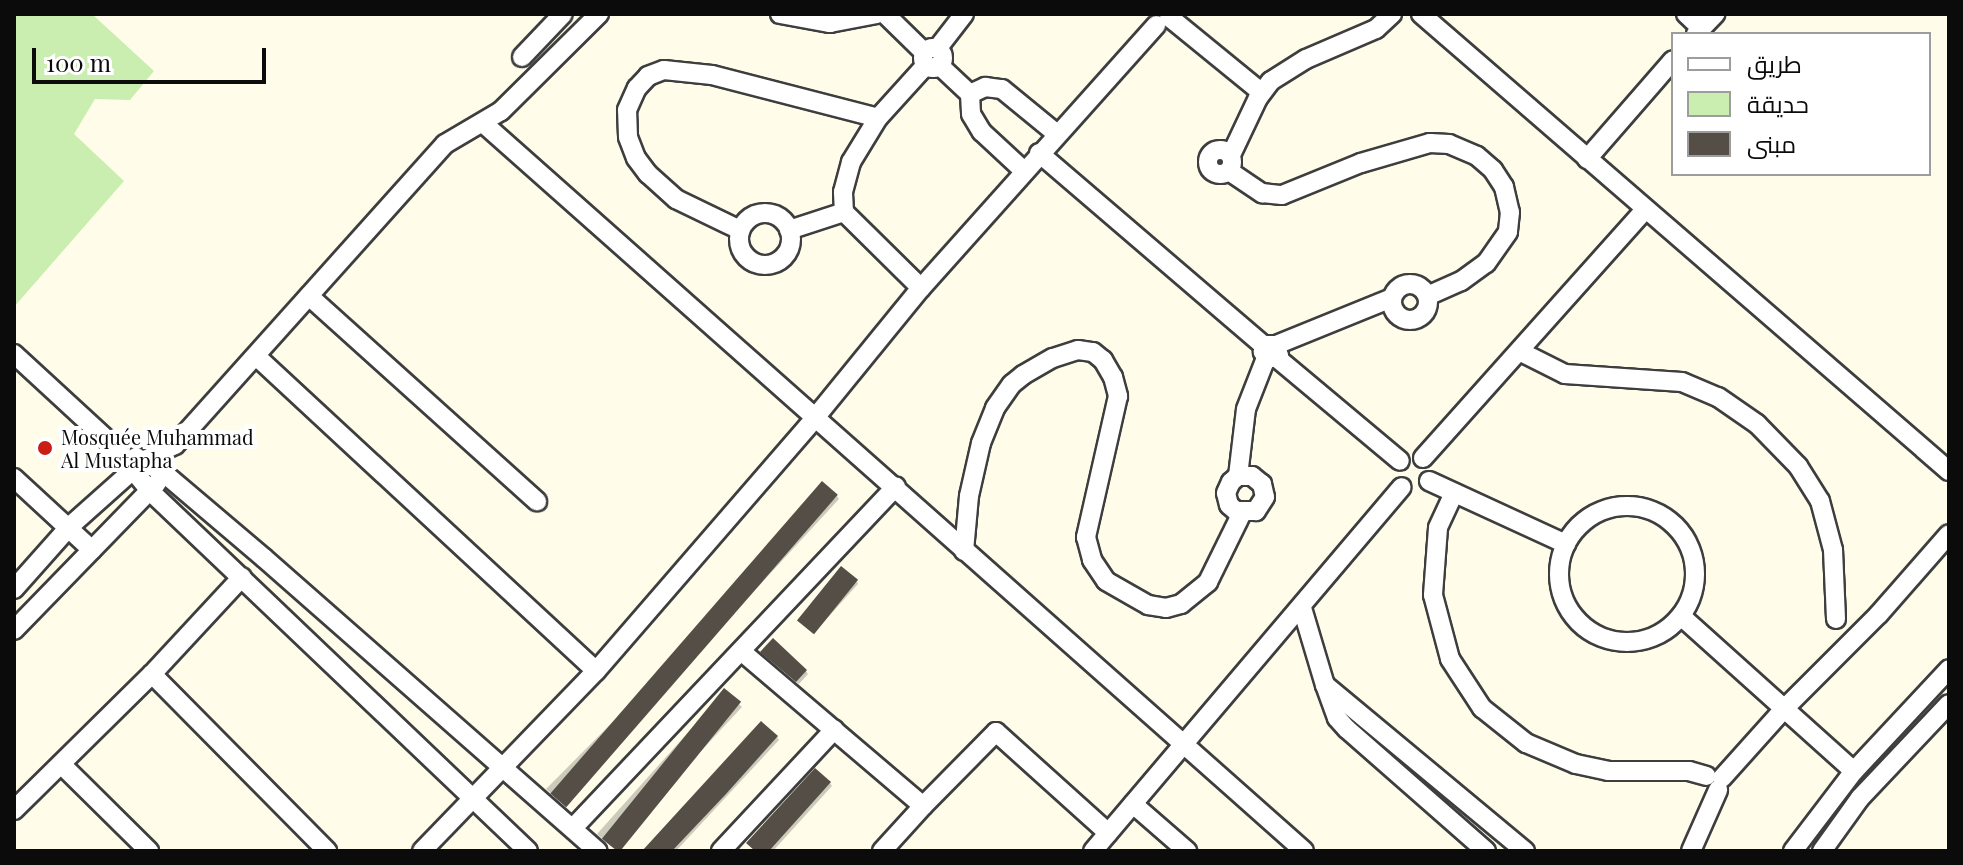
<!DOCTYPE html>
<meta charset="utf-8">
<style>
body{margin:0}
#map{position:relative;width:1963px;height:865px;overflow:hidden;background:#fffdea;font-family:"Playfair Display",Cairo,serif}
div>[style]{position:absolute}
[style*='--x']{left:calc(var(--x)*1px);top:calc(var(--y)*1px);width:calc(var(--w)*1px);rotate:calc(var(--a)*1deg)}
.green>*{inset:0;background:#caeeaf}
.shadow>*{inset:0;background:#0003}
.building>*{inset:0;background:#554e47;transform-origin:0 0}
.roads{filter:drop-shadow(2px 0 #3e3e3e) drop-shadow(-2px 0 #3e3e3e) drop-shadow(0 2px #3e3e3e) drop-shadow(0 -2px #3e3e3e)}
.street>*{height:18px;margin:-9px;padding:0 9px;transform-origin:9px;border-radius:9px;background:#fff}
.street>.ring{margin:-9px;padding:0;box-sizing:content-box;background:none;border:18px solid #fff;border-radius:50%}
.dots>*{width:22px;height:22px;translate:-50% -50%;box-sizing:border-box;border:4px solid #fff;border-radius:50%}
span{translate:-50% -50%;white-space:nowrap;text-align:center;line-height:1.15;-webkit-text-stroke:8px #fff;paint-order:stroke}
.poi-label{font-size:20px;color:#0b0b0b}
.left{translate:0 -50%;text-align:left}
.frame{position:absolute;inset:0;border:16px solid #0b0b0b;pointer-events:none}
.legend{position:absolute;left:1671px;top:32px;width:260px;height:144px;box-sizing:border-box;background:#fff;border:2px solid #9d9d9d;margin:0;padding:10px 14px;list-style:none;font-size:24px;color:#0b0b0b}
.legend li{display:flex;align-items:center;gap:16px;height:40px}
.legend b{width:40px;border:2px solid #9d9d9d}
.scale{position:absolute;left:32px;top:48px;width:234px;height:36px;box-sizing:border-box;border:4px solid #0b0b0b;border-top:0;padding-left:10px;font-size:24px;line-height:28px;white-space:nowrap;color:#0b0b0b;-webkit-text-stroke:6px #fff;paint-order:stroke}
</style>
<div id="map">
<div class="green">
<div style="clip-path:polygon(14px 14px,92px 14px,154px 71px,130px 100px,95px 99px,74px 134px,124px 181px,14px 307px)"></div>
</div>
<div class="shadow">
<div style="clip-path:polygon(837px 496px,839px 499px,560px 802px,546px 789px)"></div>
<div style="clip-path:polygon(857px 581px,858px 584px,813px 634px,799px 621px)"></div>
<div style="clip-path:polygon(765px 655px,806px 671px,808px 674px,799px 684px)"></div>
<div style="clip-path:polygon(725px 691px,742px 707px,612px 847px,597px 834px)"></div>
<div style="clip-path:polygon(777px 737px,779px 740px,676px 851px,645px 851px)"></div>
<div style="clip-path:polygon(830px 783px,832px 786px,773px 851px,755px 851px)"></div>
</div>
<div class="building">
<div style="left:822px;top:481px;width:21px;height:414px;rotate:41deg"></div>
<div style="left:841px;top:566px;width:22px;height:70px;rotate:39deg"></div>
<div style="clip-path:polygon(773px 638px,807px 670px,796px 682px,760px 652px)"></div>
<div style="left:724px;top:688px;width:22px;height:194px;rotate:39deg"></div>
<div style="clip-path:polygon(761px 721px,778px 736px,726px 794px,672px 851px,642px 851px)"></div>
<div style="clip-path:polygon(815px 768px,831px 782px,769px 851px,755px 851px,746px 843px)"></div>
</div>
<div class="roads">
<div class="street">
<div style="--x:780;--y:14;--w:51;--a:10.2"></div>
<div style="--x:830;--y:23;--w:48;--a:-10.8"></div>
<div style="--x:885;--y:14;--w:54;--a:44.3"></div>
<div style="--x:1421;--y:14;--w:698;--a:40.88"></div>
<div style="--x:1686;--y:14;--w:21;--a:43"></div>
<div style="--x:1169;--y:17;--w:119;--a:39.2"></div>
<div style="--x:1696;--y:34;--w:28;--a:-46"></div>
<div class="ring" style="left:923px;top:48px;width:2px;height:2px"></div>
<div style="--x:937;--y:49;--w:44;--a:-52.4"></div>
<div style="--x:522;--y:57;--w:59;--a:-46.4"></div>
<div style="--x:939;--y:65;--w:42;--a:43.1"></div>
<div style="--x:970;--y:94;--w:20;--a:87"></div>
<div style="--x:971;--y:114;--w:21;--a:59"></div>
<div style="--x:982;--y:132;--w:56;--a:42.8"></div>
<div style="--x:970;--y:94;--w:17;--a:-25"></div>
<div style="--x:985;--y:87;--w:17;--a:7"></div>
<div style="--x:1002;--y:89;--w:71;--a:39.3"></div>
<div style="--x:483;--y:123;--w:1097;--a:41.56"></div>
<div class="ring" style="left:1208px;top:150px;width:6px;height:6px"></div>
<div style="--x:1039;--y:153;--w:298;--a:40.6"></div>
<div style="--x:1231;--y:155;--w:63;--a:-64.7"></div>
<div style="--x:1258;--y:98;--w:21;--a:-53"></div>
<div style="--x:1271;--y:81;--w:41;--a:-32.2"></div>
<div style="--x:1306;--y:59;--w:76;--a:-23.2"></div>
<div style="--x:1376;--y:29;--w:22;--a:-43"></div>
<div style="--x:1587;--y:159;--w:131;--a:-49"></div>
<div style="--x:1229;--y:171;--w:40;--a:34"></div>
<div style="--x:1262;--y:193;--w:20;--a:6"></div>
<div style="--x:1282;--y:195;--w:85;--a:-22.1"></div>
<div style="--x:1361;--y:163;--w:72;--a:-16.2"></div>
<div style="--x:1430;--y:143;--w:19;--a:3"></div>
<div style="--x:1449;--y:144;--w:30;--a:23"></div>
<div style="--x:1477;--y:156;--w:21;--a:41"></div>
<div style="--x:1493;--y:170;--w:20;--a:57"></div>
<div style="--x:1504;--y:187;--w:26;--a:77"></div>
<div style="--x:1510;--y:212;--w:20;--a:96"></div>
<div style="--x:1508;--y:232;--w:38;--a:125"></div>
<div style="--x:1486;--y:263;--w:31;--a:144"></div>
<div style="--x:1461;--y:281;--w:37;--a:156"></div>
<div class="ring" style="left:739px;top:213px;width:34px;height:34px"></div>
<div style="--x:740;--y:230;--w:71;--a:-154.2"></div>
<div style="--x:676;--y:199;--w:38;--a:-138"></div>
<div style="--x:648;--y:174;--w:20;--a:-127"></div>
<div style="--x:636;--y:158;--w:22;--a:-111"></div>
<div style="--x:628;--y:137;--w:27;--a:-92"></div>
<div style="--x:627;--y:110;--w:24;--a:-66"></div>
<div style="--x:637;--y:88;--w:16;--a:-47"></div>
<div style="--x:648;--y:76;--w:17;--a:-21"></div>
<div style="--x:664;--y:70;--w:48;--a:5.9"></div>
<div style="--x:712;--y:75;--w:171;--a:14.5"></div>
<div style="--x:789;--y:230;--w:58;--a:-18.1"></div>
<div class="ring" style="left:1392px;top:284px;width:18px;height:18px"></div>
<div style="--x:921;--y:288;--w:108;--a:-135.4"></div>
<div style="--x:844;--y:212;--w:20;--a:-93"></div>
<div style="--x:843;--y:192;--w:31;--a:-75"></div>
<div style="--x:851;--y:162;--w:52;--a:-58.5"></div>
<div style="--x:878;--y:118;--w:72;--a:-47.8"></div>
<div style="--x:309;--y:296;--w:307;--a:42"></div>
<div style="--x:1276;--y:345;--w:11;--a:75"></div>
<div style="--x:1279;--y:356;--w:11;--a:165"></div>
<div style="--x:1268;--y:359;--w:9;--a:-126"></div>
<div style="--x:1263;--y:352;--w:8;--a:-60"></div>
<div style="--x:1267;--y:345;--w:9;--a:0"></div>
<div style="--x:1276;--y:345;--w:125;--a:-22.1"></div>
<div style="--x:1521;--y:352;--w:49;--a:26.6"></div>
<div style="--x:1565;--y:374;--w:117;--a:3.9"></div>
<div style="--x:1682;--y:382;--w:39;--a:23"></div>
<div style="--x:1718;--y:397;--w:47;--a:34.7"></div>
<div style="--x:1757;--y:424;--w:59;--a:45.7"></div>
<div style="--x:1798;--y:466;--w:41;--a:57.8"></div>
<div style="--x:1820;--y:501;--w:51;--a:75.1"></div>
<div style="--x:1833;--y:550;--w:69;--a:87.5"></div>
<div style="--x:14;--y:354;--w:133;--a:42.6"></div>
<div style="--x:112;--y:444;--w:60;--a:51"></div>
<div style="--x:150;--y:491;--w:522;--a:43.6"></div>
<div style="--x:256;--y:356;--w:463;--a:42.8"></div>
<div style="--x:1277;--y:358;--w:160;--a:39.9"></div>
<div style="--x:136;--y:457;--w:34;--a:30"></div>
<div style="--x:165;--y:474;--w:130;--a:40.3"></div>
<div style="--x:264;--y:558;--w:444;--a:41.3"></div>
<div style="--x:1423;--y:458;--w:333;--a:-48.2"></div>
<div style="--x:1238;--y:476;--w:14;--a:0"></div>
<div style="--x:1252;--y:476;--w:13;--a:39"></div>
<div style="--x:1262;--y:484;--w:13;--a:77"></div>
<div style="--x:1265;--y:497;--w:17;--a:123"></div>
<div style="--x:1256;--y:511;--w:20;--a:180"></div>
<div style="--x:1236;--y:511;--w:9;--a:-139"></div>
<div style="--x:1229;--y:505;--w:12;--a:-104"></div>
<div style="--x:1226;--y:493;--w:12;--a:-66"></div>
<div style="--x:1231;--y:482;--w:9;--a:-41"></div>
<div style="--x:1238;--y:476;--w:67;--a:-83.2"></div>
<div style="--x:1246;--y:409;--w:55;--a:-68.6"></div>
<div style="--x:14;--y:478;--w:106;--a:42.7"></div>
<div style="--x:1429;--y:481;--w:151;--a:24.7"></div>
<div style="--x:1454;--y:493;--w:38;--a:115"></div>
<div style="--x:1438;--y:528;--w:67;--a:94.3"></div>
<div style="--x:1433;--y:595;--w:66;--a:75.1"></div>
<div style="--x:1450;--y:659;--w:59;--a:56.9"></div>
<div style="--x:1482;--y:708;--w:56;--a:38.5"></div>
<div style="--x:1526;--y:743;--w:54;--a:22.8"></div>
<div style="--x:1576;--y:764;--w:33;--a:12"></div>
<div style="--x:1608;--y:771;--w:81;--a:0"></div>
<div style="--x:1689;--y:771;--w:18;--a:16"></div>
<div class="ring" style="left:1559px;top:506px;width:118px;height:118px"></div>
<div style="--x:964;--y:551;--w:55;--a:-84.8"></div>
<div style="--x:969;--y:496;--w:54;--a:-77.2"></div>
<div style="--x:981;--y:443;--w:38;--a:-68"></div>
<div style="--x:995;--y:408;--w:29;--a:-55"></div>
<div style="--x:1012;--y:384;--w:14;--a:-39"></div>
<div style="--x:1023;--y:375;--w:34;--a:-30"></div>
<div style="--x:1053;--y:358;--w:26;--a:-18"></div>
<div style="--x:1078;--y:350;--w:15;--a:8"></div>
<div style="--x:1093;--y:352;--w:13;--a:39"></div>
<div style="--x:1103;--y:360;--w:20;--a:60"></div>
<div style="--x:1113;--y:377;--w:20;--a:75"></div>
<div style="--x:1118;--y:396;--w:145;--a:102.8"></div>
<div style="--x:1086;--y:537;--w:24;--a:75"></div>
<div style="--x:1092;--y:560;--w:25;--a:56"></div>
<div style="--x:1106;--y:581;--w:48;--a:29.7"></div>
<div style="--x:1148;--y:605;--w:18;--a:9"></div>
<div style="--x:1166;--y:608;--w:16;--a:-15"></div>
<div style="--x:1181;--y:604;--w:35;--a:-39"></div>
<div style="--x:1208;--y:582;--w:77;--a:-63.8"></div>
<div style="--x:14;--y:589;--w:83;--a:-48.4"></div>
<div style="--x:69;--y:527;--w:99;--a:-41.7"></div>
<div style="--x:143;--y:461;--w:36;--a:-27"></div>
<div style="--x:175;--y:445;--w:404;--a:-48.1"></div>
<div style="--x:445;--y:144;--w:65;--a:-30.5"></div>
<div style="--x:501;--y:111;--w:138;--a:-44.7"></div>
<div style="--x:1302;--y:608;--w:80;--a:73.4"></div>
<div style="--x:1325;--y:685;--w:260;--a:39.7"></div>
<div style="--x:1681;--y:616;--w:232;--a:41.9"></div>
<div style="--x:14;--y:630;--w:205;--a:-45.8"></div>
<div style="--x:741;--y:651;--w:239;--a:40.4"></div>
<div style="--x:923;--y:806;--w:61;--a:132.3"></div>
<div style="--x:152;--y:674;--w:249;--a:45.3"></div>
<div style="--x:1325;--y:685;--w:35;--a:70"></div>
<div style="--x:1337;--y:718;--w:15;--a:48"></div>
<div style="--x:1347;--y:729;--w:185;--a:41.3"></div>
<div style="--x:61;--y:764;--w:124;--a:44.7"></div>
<div style="--x:1722;--y:778;--w:93;--a:-48.1"></div>
<div style="--x:1784;--y:709;--w:134;--a:-45"></div>
<div style="--x:1879;--y:614;--w:106;--a:-48.8"></div>
<div style="--x:1133;--y:804;--w:72;--a:41"></div>
<div style="--x:923;--y:806;--w:104;--a:-45.4"></div>
<div style="--x:996;--y:732;--w:151;--a:42"></div>
<div style="--x:14;--y:810;--w:194;--a:-44.6"></div>
<div style="--x:152;--y:674;--w:132;--a:-47.1"></div>
<div style="--x:573;--y:828;--w:470;--a:-46.6"></div>
<div style="--x:422;--y:851;--w:250;--a:-46"></div>
<div style="--x:596;--y:671;--w:333;--a:-49.1"></div>
<div style="--x:814;--y:419;--w:169;--a:-50.8"></div>
<div style="--x:921;--y:288;--w:353;--a:-48.2"></div>
<div style="--x:721;--y:851;--w:166;--a:-47"></div>
<div style="--x:1093;--y:851;--w:477;--a:-49.7"></div>
<div style="--x:1691;--y:851;--w:67;--a:-66.1"></div>
<div style="--x:1793;--y:851;--w:101;--a:-52.7"></div>
<div style="--x:1854;--y:771;--w:139;--a:-47"></div>
<div style="--x:1822;--y:851;--w:65;--a:-54.4"></div>
<div style="--x:1860;--y:798;--w:129;--a:-46.6"></div>
</div>
</div>
<div class="dots">
<div style="left:45px;top:448px;background:#ca1e15"></div>
</div>
<div class="poi-label">
<span class="left" style="left:61px;top:448px">Mosquée Muhammad<br>Al Mustapha</span>
</div>
<div class="frame"></div>
<ul class="legend">
<li><b style="height:10px;background:#fff"></b>طريق</li>
<li><b style="height:22px;background:#caeeaf"></b>حديقة</li>
<li><b style="height:22px;background:#554e47"></b>مبنى</li>
</ul>
<div class="scale">100 m</div>
</div>
